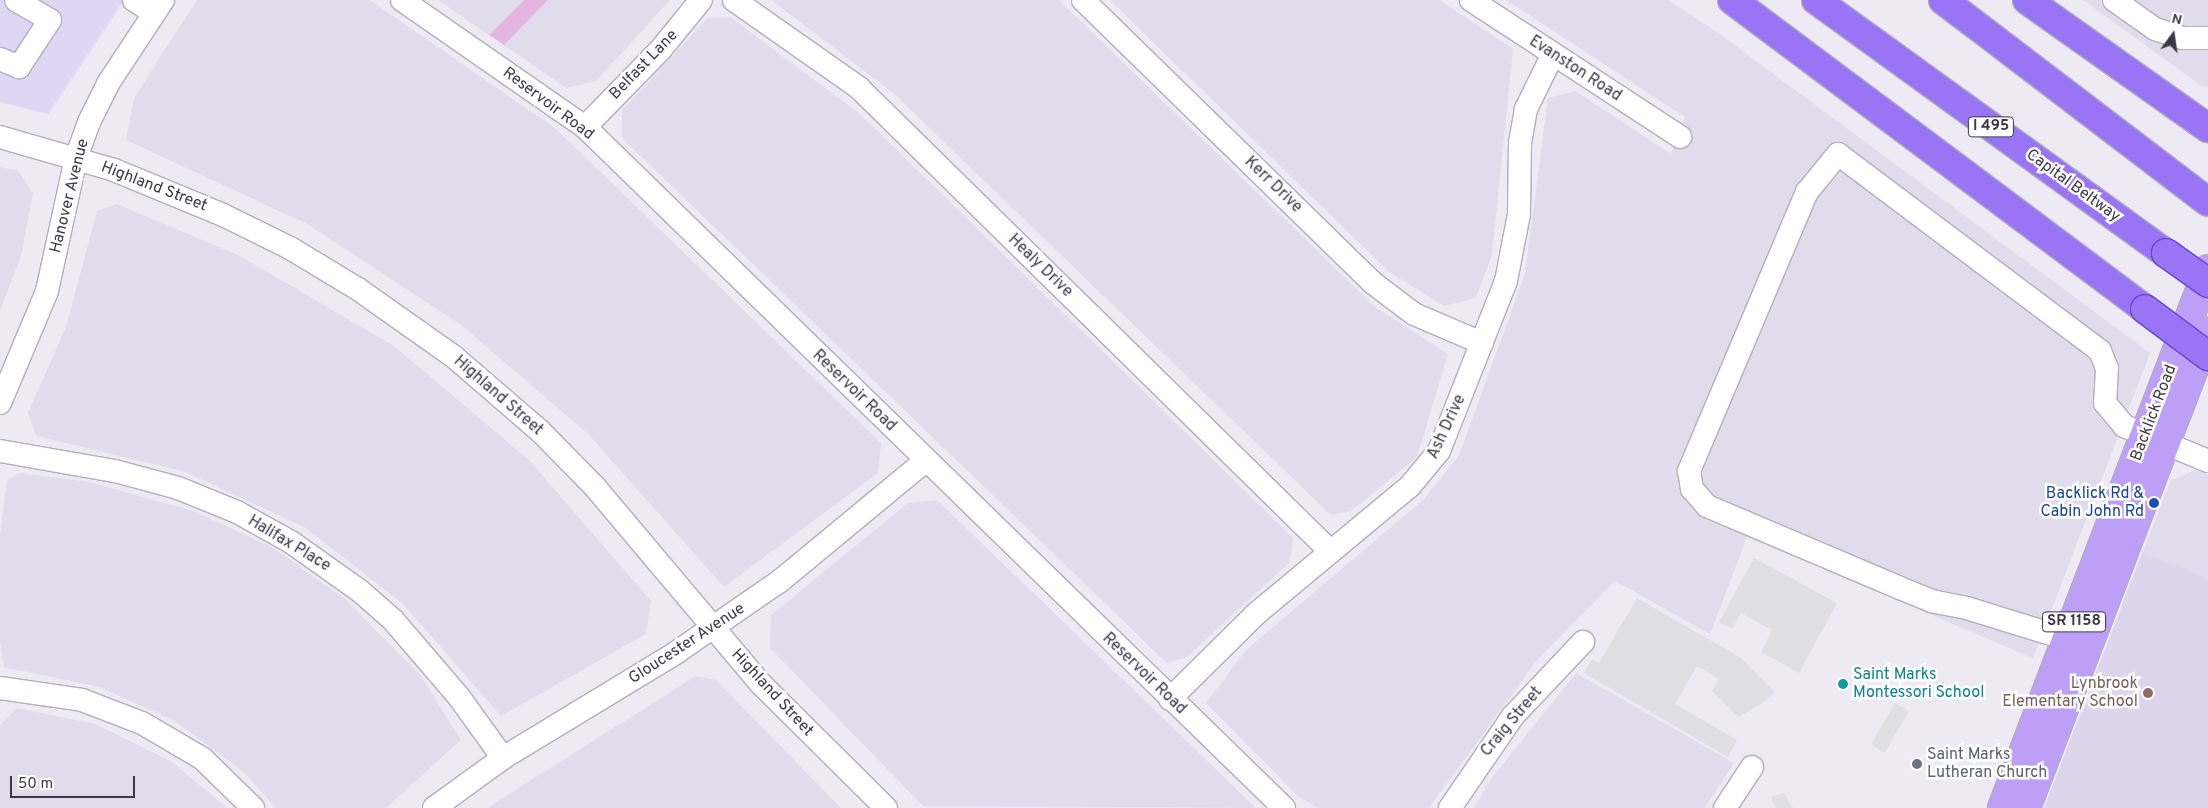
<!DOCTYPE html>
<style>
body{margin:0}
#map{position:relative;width:2208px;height:808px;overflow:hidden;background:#edeaf4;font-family:Overpass,sans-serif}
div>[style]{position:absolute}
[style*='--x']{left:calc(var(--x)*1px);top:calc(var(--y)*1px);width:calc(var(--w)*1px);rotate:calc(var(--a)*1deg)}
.residential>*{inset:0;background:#e1dcec}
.commercial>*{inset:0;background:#ddd7f4}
.education>*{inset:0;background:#ddd5ec}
.green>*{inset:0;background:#e5b5e2}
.parking>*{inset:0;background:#dfdee3;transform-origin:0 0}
.roads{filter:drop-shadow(1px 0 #b2adbf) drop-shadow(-1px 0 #b2adbf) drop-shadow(0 1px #b2adbf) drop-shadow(0 -1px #b2adbf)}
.minor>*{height:22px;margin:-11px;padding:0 11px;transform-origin:11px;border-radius:11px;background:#fff}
.major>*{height:28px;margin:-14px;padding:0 14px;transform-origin:14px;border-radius:14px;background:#bd9ff8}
.highway>*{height:28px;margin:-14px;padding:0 14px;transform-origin:14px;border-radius:14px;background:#9974f5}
.bridges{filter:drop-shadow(1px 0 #6843d5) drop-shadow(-1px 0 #6843d5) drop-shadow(0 1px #6843d5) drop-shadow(0 -1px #6843d5)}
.highway-bridge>*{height:28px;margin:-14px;padding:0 14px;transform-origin:14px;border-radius:14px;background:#9974f5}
.dots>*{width:14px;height:14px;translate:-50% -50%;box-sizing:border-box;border:2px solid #fff;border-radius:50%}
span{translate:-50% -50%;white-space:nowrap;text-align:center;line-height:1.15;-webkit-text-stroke:5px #fff;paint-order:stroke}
.shield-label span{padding:1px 4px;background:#fff;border:1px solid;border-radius:4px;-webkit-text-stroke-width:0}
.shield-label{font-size:15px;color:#3c3848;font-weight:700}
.street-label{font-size:16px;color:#3c3848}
.transit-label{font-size:16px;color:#164399}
.right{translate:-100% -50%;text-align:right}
.culture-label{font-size:16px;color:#0d838f}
.left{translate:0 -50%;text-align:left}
.education-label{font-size:16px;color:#785e54}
.worship-label{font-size:16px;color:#5b616d}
.north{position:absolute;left:2148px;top:10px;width:50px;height:50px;-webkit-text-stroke:4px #fff;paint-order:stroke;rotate:14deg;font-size:14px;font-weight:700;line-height:20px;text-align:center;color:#3c3848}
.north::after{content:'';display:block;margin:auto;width:18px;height:22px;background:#3c3848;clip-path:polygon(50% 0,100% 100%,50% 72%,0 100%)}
.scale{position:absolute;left:10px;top:776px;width:125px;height:22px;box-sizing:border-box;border:2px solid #3c3848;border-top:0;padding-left:6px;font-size:15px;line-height:18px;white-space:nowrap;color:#3c3848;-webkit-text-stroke:4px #fff;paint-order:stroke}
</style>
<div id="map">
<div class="residential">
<div style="clip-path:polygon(197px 0,370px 0,556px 129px,881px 443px,878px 473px,724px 587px,588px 434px,460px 324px,307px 224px,126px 140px,134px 98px)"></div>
<div style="clip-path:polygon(438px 0,524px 0,489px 35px)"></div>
<div style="clip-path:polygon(548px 0,670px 0,596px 81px,566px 88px,504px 45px)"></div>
<div style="clip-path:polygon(771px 0,1059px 0,1375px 307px,1448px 354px,1417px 457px,1351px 511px,1331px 515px,892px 92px)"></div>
<div style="clip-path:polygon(1110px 0,1439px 0,1513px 49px,1492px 255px,1476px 298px,1444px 306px,1389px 272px)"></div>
<div style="clip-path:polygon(1506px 0,1668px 0,1717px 32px,2150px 353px,2033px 658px,1747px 537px,1710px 634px,1615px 581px,1538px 659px,1429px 808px,1318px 808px,1299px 797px,1206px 703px,1246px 650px,1423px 500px,1459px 455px,1525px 274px,1548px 98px,1575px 91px,1671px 154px,1685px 117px)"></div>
<div style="clip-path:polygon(2083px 0,2208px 0,2208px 86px,2203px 87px)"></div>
<div style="clip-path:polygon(730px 17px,860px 114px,1293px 538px,1290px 562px,1187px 657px,1167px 663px,622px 138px,622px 110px,708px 18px)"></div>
<div style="clip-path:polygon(0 167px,18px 171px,33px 193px,21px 256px,0 311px)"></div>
<div style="clip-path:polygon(117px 204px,240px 256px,394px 346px,529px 460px,651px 601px,646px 634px,501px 716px,403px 604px,306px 528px,183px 471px,36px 436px,28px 413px,66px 327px,97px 211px)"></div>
<div style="clip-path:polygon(2196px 470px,2208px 475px,2208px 578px,2142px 553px,2171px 480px)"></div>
<div style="clip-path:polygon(19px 473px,90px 482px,196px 512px,275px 549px,346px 600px,421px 676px,461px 740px,386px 808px,276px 808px,245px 773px,175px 721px,99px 687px,4px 667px,0 642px,0 535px,7px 480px)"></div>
<div style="clip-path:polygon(937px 500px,1255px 807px,1255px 808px,923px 806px,770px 648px,771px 615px,908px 503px)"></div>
<div style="clip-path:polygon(1576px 673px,1734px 763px,1705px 808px,1474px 808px,1490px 780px)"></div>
<div style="clip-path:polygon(696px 676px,716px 680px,841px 808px,487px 808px)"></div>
<div style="clip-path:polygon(17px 708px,95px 724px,172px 762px,227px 808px,0 808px,0 725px)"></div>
</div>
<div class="commercial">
<div style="clip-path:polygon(0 0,124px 0,48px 114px,0 102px)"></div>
</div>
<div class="education">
<div style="clip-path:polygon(2142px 553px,2208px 578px,2208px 808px,2044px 808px)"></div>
</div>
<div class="green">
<div style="clip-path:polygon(524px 0,548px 0,504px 45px,489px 35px)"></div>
</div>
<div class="parking">
<div style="clip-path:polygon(1754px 558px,1837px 603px,1799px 673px,1761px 652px,1772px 630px,1741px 613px,1732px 629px,1719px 622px)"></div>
<div style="clip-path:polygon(1637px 598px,1741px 658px,1775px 692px,1764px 702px,1738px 717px,1712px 691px,1719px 679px,1697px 666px,1675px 704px,1737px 740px,1728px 757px,1584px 673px,1592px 659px,1599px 663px)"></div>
<div style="left:1895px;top:703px;width:16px;height:48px;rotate:30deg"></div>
<div style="clip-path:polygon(1784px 793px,1792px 807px,1794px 808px,1777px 808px,1774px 804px,1771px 797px)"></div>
</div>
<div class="roads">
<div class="minor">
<div style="--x:134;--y:0;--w:24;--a:33"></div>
<div style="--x:402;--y:0;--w:223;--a:34.8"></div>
<div style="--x:585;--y:127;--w:976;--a:44.25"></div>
<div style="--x:734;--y:0;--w:153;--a:35.1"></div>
<div style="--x:859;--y:88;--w:660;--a:44.51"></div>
<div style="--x:1083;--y:0;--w:405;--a:44.3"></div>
<div style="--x:1373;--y:283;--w:51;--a:37.1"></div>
<div style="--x:1414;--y:314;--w:74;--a:23.1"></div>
<div style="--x:1471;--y:0;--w:250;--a:33.2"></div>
<div style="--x:2114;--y:0;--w:50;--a:35.3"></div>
<div style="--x:2155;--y:29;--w:29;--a:18"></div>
<div style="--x:2183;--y:38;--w:25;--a:0"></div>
<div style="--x:0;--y:59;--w:21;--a:23"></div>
<div style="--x:19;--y:67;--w:56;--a:-56.6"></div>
<div style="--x:50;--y:20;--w:39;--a:-150"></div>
<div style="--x:585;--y:127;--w:109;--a:-45.7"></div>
<div style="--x:661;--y:49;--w:63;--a:-50.8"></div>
<div style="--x:0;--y:137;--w:119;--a:16.1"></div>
<div style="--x:114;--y:170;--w:118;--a:22.4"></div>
<div style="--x:223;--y:215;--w:75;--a:26.2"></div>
<div style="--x:290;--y:248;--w:79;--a:31.1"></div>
<div style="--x:358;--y:289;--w:116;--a:35.2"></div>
<div style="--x:453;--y:356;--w:115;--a:40.8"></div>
<div style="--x:540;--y:431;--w:78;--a:45.5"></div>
<div style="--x:595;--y:487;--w:258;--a:49.9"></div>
<div style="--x:761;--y:684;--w:176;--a:44.8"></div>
<div style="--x:0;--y:403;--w:121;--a:-67.2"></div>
<div style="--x:47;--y:291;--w:136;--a:-77.7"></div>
<div style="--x:76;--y:158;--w:38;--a:-70"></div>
<div style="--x:89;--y:122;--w:45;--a:-63.4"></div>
<div style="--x:109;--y:82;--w:98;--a:-56.6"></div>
<div style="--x:0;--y:451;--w:117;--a:9.9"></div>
<div style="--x:115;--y:471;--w:65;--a:15.1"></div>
<div style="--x:178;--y:488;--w:64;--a:22.1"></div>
<div style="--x:237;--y:512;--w:62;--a:29.1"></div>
<div style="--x:291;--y:542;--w:85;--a:35.4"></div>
<div style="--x:360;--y:591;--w:44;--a:41.3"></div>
<div style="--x:393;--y:620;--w:101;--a:49.4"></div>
<div style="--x:459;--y:697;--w:75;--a:54.2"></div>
<div style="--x:2083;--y:644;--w:121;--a:-162.8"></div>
<div style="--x:1967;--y:608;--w:36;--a:-169"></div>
<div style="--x:1932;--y:601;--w:35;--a:-158"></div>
<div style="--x:1900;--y:588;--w:210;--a:-157"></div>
<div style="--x:1707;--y:506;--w:23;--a:-131"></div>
<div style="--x:1692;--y:489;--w:18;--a:-99"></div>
<div style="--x:1689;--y:471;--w:303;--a:-67.1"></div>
<div style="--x:1807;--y:192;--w:49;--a:-50.8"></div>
<div style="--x:1838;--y:154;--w:328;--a:36.9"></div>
<div style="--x:2100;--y:351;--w:18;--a:68"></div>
<div style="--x:2107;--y:368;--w:35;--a:93"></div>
<div style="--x:2105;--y:403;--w:30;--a:50"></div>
<div style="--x:2124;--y:426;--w:91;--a:22.6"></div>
<div style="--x:0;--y:688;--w:83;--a:8.3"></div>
<div style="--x:82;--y:700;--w:64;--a:21"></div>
<div style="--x:142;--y:723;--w:71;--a:30.5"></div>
<div style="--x:203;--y:759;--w:70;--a:44.4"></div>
<div style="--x:1170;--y:699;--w:122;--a:-44.7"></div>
<div style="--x:1257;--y:613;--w:199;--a:-39.7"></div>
<div style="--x:1410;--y:486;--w:45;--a:-50.4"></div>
<div style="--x:1439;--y:451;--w:183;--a:-68.5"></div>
<div style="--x:1506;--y:281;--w:68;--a:-79"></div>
<div style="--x:1519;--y:214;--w:71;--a:-89.2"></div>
<div style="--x:1520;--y:143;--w:35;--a:-80"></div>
<div style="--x:1526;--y:109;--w:61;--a:-63.9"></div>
<div style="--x:434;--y:808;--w:85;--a:-35.9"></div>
<div style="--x:503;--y:758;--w:204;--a:-31.3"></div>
<div style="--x:677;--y:652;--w:125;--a:-34.6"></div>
<div style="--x:780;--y:581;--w:188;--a:-39.6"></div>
<div style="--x:1450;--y:808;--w:112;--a:-55.6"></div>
<div style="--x:1513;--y:716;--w:102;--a:-46.6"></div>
<div style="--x:1725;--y:808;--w:49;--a:-56.6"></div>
</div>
<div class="major">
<div style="--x:2002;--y:808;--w:577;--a:-69.08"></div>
<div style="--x:2026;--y:808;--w:510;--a:-69.08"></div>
</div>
<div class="highway">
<div style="--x:1732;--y:0;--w:516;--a:36.8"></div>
<div style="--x:1816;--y:0;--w:432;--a:35.9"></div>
<div style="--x:1943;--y:0;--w:333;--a:37.3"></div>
<div style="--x:2027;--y:0;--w:222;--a:35.3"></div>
</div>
</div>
<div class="bridges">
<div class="highway-bridge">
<div style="--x:2166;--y:253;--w:52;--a:35.5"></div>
<div style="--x:2145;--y:309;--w:79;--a:36.7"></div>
</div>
</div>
<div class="dots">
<div style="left:2154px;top:503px;background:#1a4fb4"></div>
<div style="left:1843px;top:684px;background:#0f9aa8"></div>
<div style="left:2148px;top:693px;background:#8d6e63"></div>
<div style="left:1917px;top:764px;background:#6b7280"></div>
</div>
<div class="shield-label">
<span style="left:1991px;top:127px">I 495</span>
<span style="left:2074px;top:622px">SR 1158</span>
</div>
<div class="street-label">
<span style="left:644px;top:65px;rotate:-46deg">Belfast Lane</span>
<span style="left:1575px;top:69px;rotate:33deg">Evanston Road</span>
<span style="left:548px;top:104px;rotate:37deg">Reservoir Road</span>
<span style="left:1273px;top:185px;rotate:44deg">Kerr Drive</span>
<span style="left:2073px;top:186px;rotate:36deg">Capital Beltway</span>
<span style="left:154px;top:187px;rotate:21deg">Highland Street</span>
<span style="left:70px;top:196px;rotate:-76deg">Hanover Avenue</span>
<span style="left:1040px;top:266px;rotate:44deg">Healy Drive</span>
<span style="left:854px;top:391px;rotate:44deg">Reservoir Road</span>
<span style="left:498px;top:396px;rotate:41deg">Highland Street</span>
<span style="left:2154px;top:413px;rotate:-69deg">Backlick Road</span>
<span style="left:1447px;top:427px;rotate:-65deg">Ash Drive</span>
<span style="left:289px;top:544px;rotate:31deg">Halifax Place</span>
<span style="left:687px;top:644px;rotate:-33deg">Gloucester Avenue</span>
<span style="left:1144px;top:674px;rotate:44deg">Reservoir Road</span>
<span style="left:772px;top:693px;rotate:47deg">Highland Street</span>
<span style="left:1512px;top:722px;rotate:-50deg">Craig Street</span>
</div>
<div class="transit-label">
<span class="right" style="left:2144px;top:503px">Backlick Rd &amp;<br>Cabin John Rd</span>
</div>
<div class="culture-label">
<span class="left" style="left:1853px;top:684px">Saint Marks<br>Montessori School</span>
</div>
<div class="education-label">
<span class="right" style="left:2138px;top:693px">Lynbrook<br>Elementary School</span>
</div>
<div class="worship-label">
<span class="left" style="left:1927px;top:764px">Saint Marks<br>Lutheran Church</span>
</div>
<div class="north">N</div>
<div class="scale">50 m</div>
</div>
